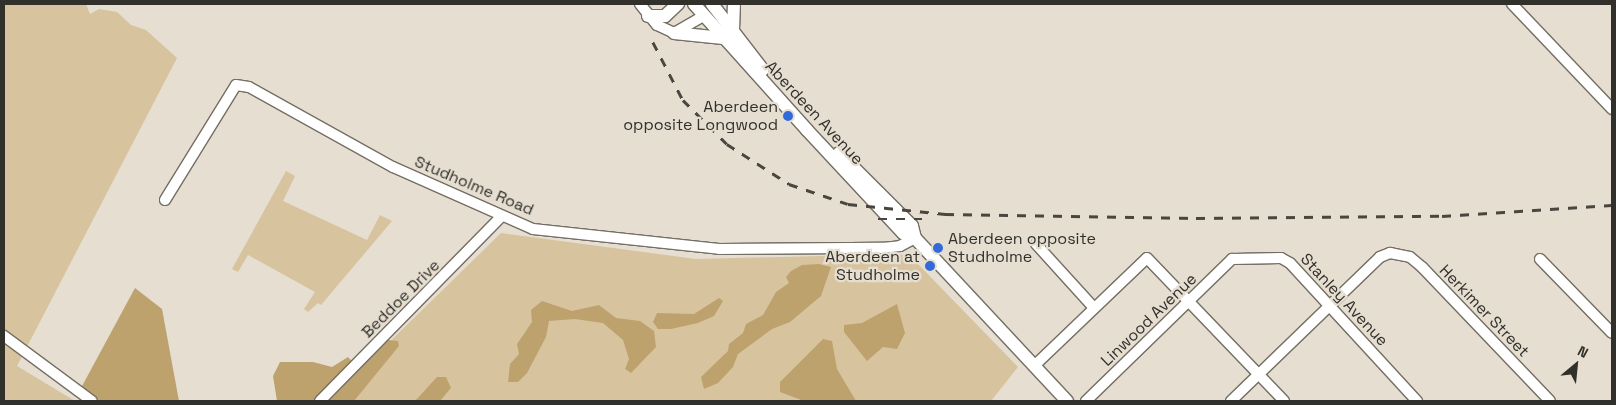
<!DOCTYPE html>
<style>
body{margin:0}
#map{position:relative;width:1616px;height:405px;overflow:hidden;background:#e5ded1;font-family:"Space Grotesk",sans-serif}
div>[style]{position:absolute}
[style*='--x']{left:calc(var(--x)*1px);top:calc(var(--y)*1px);width:calc(var(--w)*1px);rotate:calc(var(--a)*1deg)}
.green>*{inset:0;background:#d7c39e}
.forest>*{inset:0;background:#bea26e}
.roads{filter:drop-shadow(1px 0 #746e63) drop-shadow(-1px 0 #746e63) drop-shadow(0 1px #746e63) drop-shadow(0 -1px #746e63)}
.minor>*{height:10px;margin:-5px;padding:0 5px;transform-origin:5px;border-radius:5px;background:#fff}
.major>*{height:12px;margin:-6px;padding:0 6px;transform-origin:6px;border-radius:6px;background:#fff}
.rail>*{height:2.5px;margin-top:-1.25px;transform-origin:0;background:repeating-linear-gradient(90deg,#494640 0 9px,transparent 0 18px)}
.dots>*{width:14px;height:14px;translate:-50% -50%;box-sizing:border-box;border:2px solid #e5ded1;border-radius:50%}
span{translate:-50% -50%;white-space:nowrap;text-align:center;line-height:1.15;-webkit-text-stroke:4.5px #e5ded1;paint-order:stroke}
.poi-label{font-size:16px;color:#32302b}
.right{translate:-100% -50%;text-align:right}
.left{translate:0 -50%;text-align:left}
.street-label{font-size:16px;color:#32302b}
.frame{position:absolute;inset:0;border:5px solid #32302b;pointer-events:none}
.north{position:absolute;left:1551px;top:340px;width:50px;height:50px;-webkit-text-stroke:4px #e5ded1;paint-order:stroke;rotate:28deg;font-size:14px;font-weight:700;line-height:20px;text-align:center;color:#32302b}
.north::after{content:'';display:block;margin:auto;width:18px;height:22px;background:#32302b;clip-path:polygon(50% 0,100% 100%,50% 72%,0 100%)}
</style>
<div id="map">
<div class="green">
<div style="clip-path:polygon(4px 4px,86px 4px,90px 14px,99px 9px,117px 12px,131px 25px,146px 30px,177px 58px,17px 366px,75px 401px,4px 401px)"></div>
<div style="clip-path:polygon(286px 171px,295px 176px,283px 201px,367px 240px,380px 215px,392px 221px,321px 305px,318px 303px,308px 312px,304px 309px,315px 292px,248px 255px,238px 272px,232px 269px)"></div>
<div style="clip-path:polygon(501px 233px,696px 259px,900px 254px,916px 262px,1018px 367px,991px 401px,329px 401px)"></div>
</div>
<div class="forest">
<div style="clip-path:polygon(819px 264px,831px 267px,821px 296px,790px 322px,772px 329px,738px 354px,733px 367px,718px 383px,704px 389px,701px 377px,728px 351px,729px 344px,743px 333px,746px 324px,763px 315px,776px 292px,789px 283px,786px 277px,791px 271px,802px 265px)"></div>
<div style="clip-path:polygon(135px 288px,162px 309px,179px 401px,100px 401px,81px 388px)"></div>
<div style="clip-path:polygon(719px 298px,723px 301px,714px 316px,698px 323px,671px 329px,658px 329px,653px 322px,657px 313px,694px 314px)"></div>
<div style="clip-path:polygon(542px 301px,572px 311px,599px 305px,616px 318px,640px 321px,654px 331px,656px 347px,631px 373px,625px 369px,629px 359px,623px 340px,603px 323px,575px 319px,549px 321px,546px 337px,527px 373px,518px 382px,508px 382px,510px 364px,519px 354px,517px 344px,532px 322px,531px 310px)"></div>
<div style="clip-path:polygon(897px 304px,905px 333px,897px 349px,883px 347px,867px 361px,844px 332px,844px 325px,862px 323px)"></div>
<div style="clip-path:polygon(823px 339px,832px 341px,837px 369px,856px 401px,804px 401px,780px 392px,780px 382px)"></div>
<div style="clip-path:polygon(388px 340px,398px 341px,399px 346px,354px 401px,277px 401px,273px 376px,280px 362px,313px 362px,332px 367px,348px 357px,358px 368px)"></div>
<div style="clip-path:polygon(437px 377px,446px 377px,451px 388px,440px 401px,415px 401px)"></div>
</div>
<div class="roads">
<div class="minor">
<div style="--x:640;--y:4;--w:27;--a:51"></div>
<div style="--x:657;--y:25;--w:19;--a:25"></div>
<div style="--x:674;--y:33;--w:34;--a:-30"></div>
<div style="--x:1512;--y:4;--w:145;--a:46.4"></div>
<div style="--x:165;--y:200;--w:135;--a:-58.3"></div>
<div style="--x:236;--y:85;--w:13;--a:9"></div>
<div style="--x:249;--y:87;--w:165;--a:29.1"></div>
<div style="--x:393;--y:167;--w:153;--a:23.9"></div>
<div style="--x:533;--y:229;--w:187;--a:6.1"></div>
<div style="--x:719;--y:249;--w:163;--a:-0.4"></div>
<div style="--x:882;--y:248;--w:18;--a:-6"></div>
<div style="--x:900;--y:246;--w:17;--a:-28"></div>
<div style="--x:1036;--y:244;--w:86;--a:47.8"></div>
<div style="--x:1540;--y:259;--w:103;--a:45.8"></div>
<div style="--x:4;--y:336;--w:109;--a:36.5"></div>
<div style="--x:1034;--y:366;--w:156;--a:-43.7"></div>
<div style="--x:1147;--y:258;--w:198;--a:46.2"></div>
<div style="--x:320;--y:401;--w:258;--a:-45.5"></div>
<div style="--x:1086;--y:401;--w:204;--a:-44.2"></div>
<div style="--x:1232;--y:259;--w:49;--a:-1.2"></div>
<div style="--x:1281;--y:258;--w:10;--a:29"></div>
<div style="--x:1290;--y:263;--w:188;--a:47.4"></div>
<div style="--x:1231;--y:401;--w:207;--a:-44"></div>
<div style="--x:1380;--y:257;--w:11;--a:-22"></div>
<div style="--x:1390;--y:253;--w:20;--a:11"></div>
<div style="--x:1410;--y:257;--w:16;--a:40"></div>
<div style="--x:1422;--y:267;--w:185;--a:46.3"></div>
</div>
<div class="major">
<div style="--x:694;--y:4;--w:169;--a:48.1"></div>
<div style="--x:807;--y:130;--w:141;--a:47"></div>
<div style="--x:903;--y:233;--w:13;--a:23"></div>
<div style="--x:915;--y:238;--w:223;--a:47"></div>
<div style="--x:712;--y:4;--w:83;--a:52.3"></div>
<div style="--x:648;--y:16;--w:17;--a:0"></div>
<div style="--x:665;--y:16;--w:18;--a:-43"></div>
<div style="--x:733;--y:31;--w:27;--a:-88"></div>
<div style="--x:674;--y:33;--w:49;--a:5.8"></div>
<div style="--x:839;--y:153;--w:103;--a:45"></div>
<div style="--x:912;--y:226;--w:12;--a:76"></div>
</div>
</div>
<div class="rail">
<div style="--x:653;--y:42;--w:65;--a:62.7"></div>
<div style="--x:683;--y:100;--w:62;--a:45"></div>
<div style="--x:727;--y:144;--w:74;--a:32.8"></div>
<div style="--x:789;--y:184;--w:62;--a:18.7"></div>
<div style="--x:848;--y:204;--w:98;--a:5.9"></div>
<div style="--x:945;--y:214;--w:251;--a:0.9"></div>
<div style="--x:1196;--y:218;--w:246;--a:-0.5"></div>
<div style="--x:1442;--y:216;--w:170;--a:-3.7"></div>
<div style="--x:878;--y:219;--w:44;--a:0"></div>
</div>
<div class="dots">
<div style="left:788px;top:116px;background:#336ad9"></div>
<div style="left:938px;top:248px;background:#336ad9"></div>
<div style="left:930px;top:266px;background:#336ad9"></div>
</div>
<div class="poi-label">
<span class="right" style="left:778px;top:116px">Aberdeen<br>opposite Longwood</span>
<span class="left" style="left:948px;top:248px">Aberdeen opposite<br>Studholme</span>
<span class="right" style="left:920px;top:266px">Aberdeen at<br>Studholme</span>
</div>
<div class="street-label">
<span style="left:814px;top:113px;rotate:47deg">Aberdeen Avenue</span>
<span style="left:474px;top:186px;rotate:23deg">Studholme Road</span>
<span style="left:401px;top:299px;rotate:-45deg">Beddoe Drive</span>
<span style="left:1344px;top:300px;rotate:47deg">Stanley Avenue</span>
<span style="left:1484px;top:311px;rotate:46deg">Herkimer Street</span>
<span style="left:1149px;top:320px;rotate:-44deg">Linwood Avenue</span>
</div>
<div class="frame"></div>
<div class="north">N</div>
</div>
